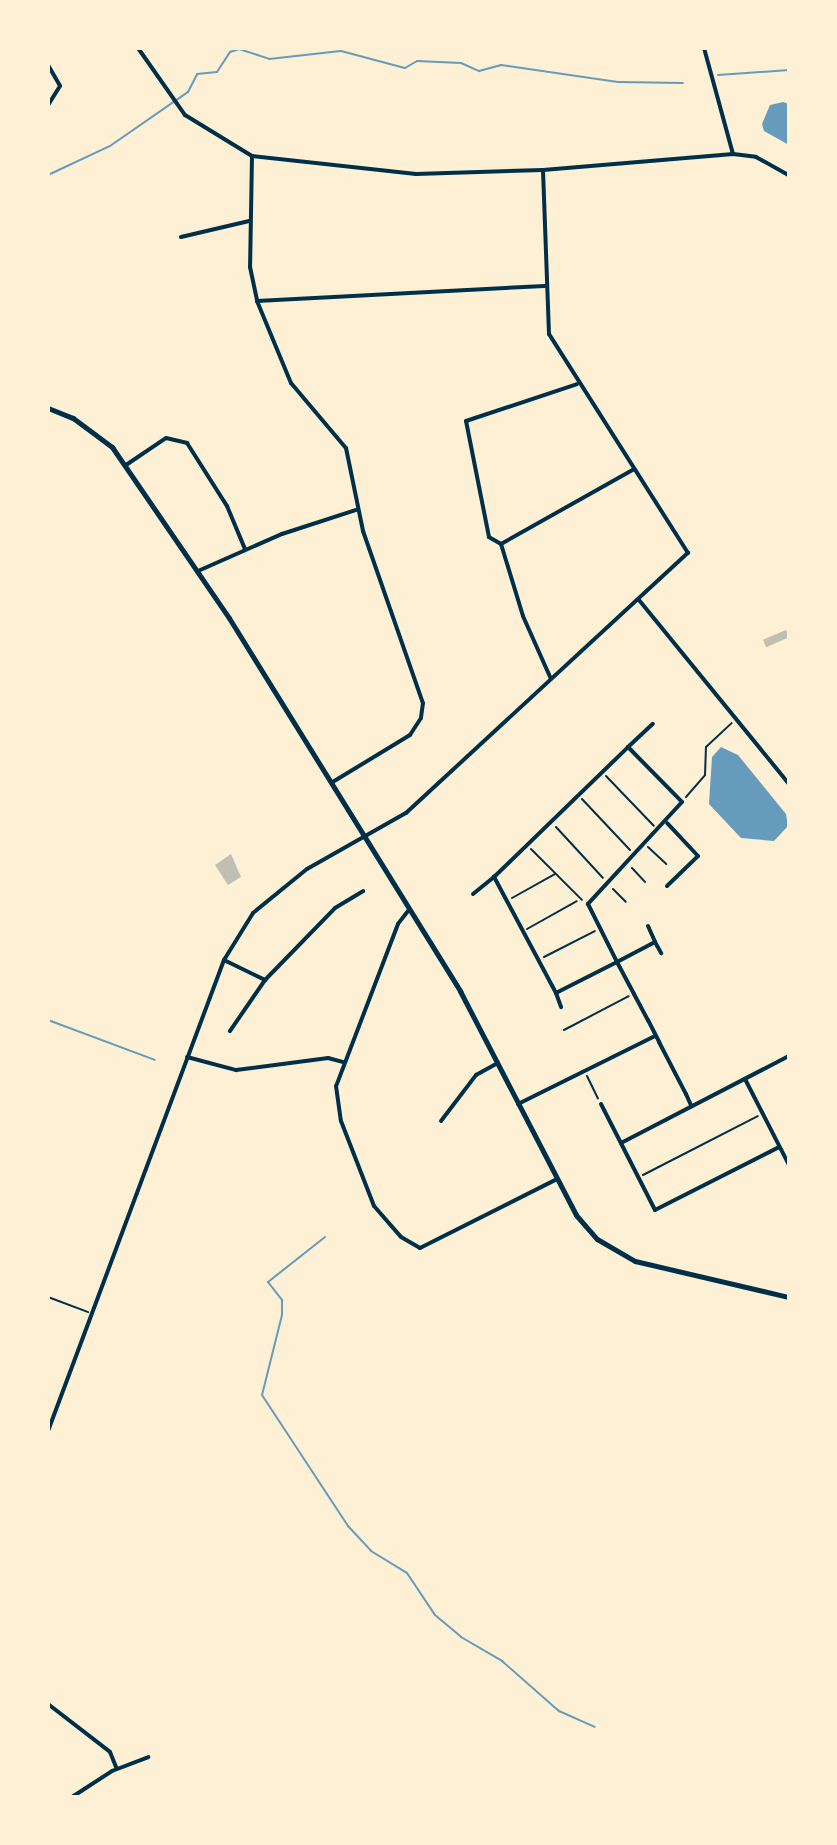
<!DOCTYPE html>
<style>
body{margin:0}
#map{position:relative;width:837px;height:1845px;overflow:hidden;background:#fdf0d5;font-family:Mulish,sans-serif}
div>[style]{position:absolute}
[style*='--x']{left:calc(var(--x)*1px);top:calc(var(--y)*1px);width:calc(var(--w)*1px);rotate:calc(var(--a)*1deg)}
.water>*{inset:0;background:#669bbc}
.stream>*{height:2px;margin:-1px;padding:0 1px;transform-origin:1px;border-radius:1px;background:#669bbc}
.building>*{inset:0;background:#bec0b2;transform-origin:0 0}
.path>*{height:2px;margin:-1px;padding:0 1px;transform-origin:1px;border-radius:1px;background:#003049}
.minor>*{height:4px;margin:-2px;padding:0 2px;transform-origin:2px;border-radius:2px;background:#003049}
.tertiary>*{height:5px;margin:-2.5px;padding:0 2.5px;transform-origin:2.5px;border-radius:2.5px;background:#003049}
span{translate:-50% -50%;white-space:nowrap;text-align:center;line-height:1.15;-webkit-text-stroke:6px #fdf0d5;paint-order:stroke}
.frame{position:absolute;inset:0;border:50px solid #fdf0d5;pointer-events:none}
</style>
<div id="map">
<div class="water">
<div style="clip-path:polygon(783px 102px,789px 104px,789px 145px,764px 131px,762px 124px,770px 105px)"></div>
<div style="clip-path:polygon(721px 747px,738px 755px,786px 814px,788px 826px,774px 841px,741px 838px,709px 804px,712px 757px)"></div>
</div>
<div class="stream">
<div style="--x:718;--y:75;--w:71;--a:-4"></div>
<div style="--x:48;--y:175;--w:68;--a:-25.1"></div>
<div style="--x:110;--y:146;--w:95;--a:-34.7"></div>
<div style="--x:188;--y:92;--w:20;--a:-63"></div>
<div style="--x:197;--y:74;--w:20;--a:-6"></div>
<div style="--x:217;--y:72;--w:24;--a:-57"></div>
<div style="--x:230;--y:52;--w:9;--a:-18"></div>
<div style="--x:239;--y:49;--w:32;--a:18"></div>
<div style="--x:269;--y:59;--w:72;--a:-6.3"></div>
<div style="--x:341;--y:51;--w:66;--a:14.9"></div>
<div style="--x:405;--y:68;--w:14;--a:-30"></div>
<div style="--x:417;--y:61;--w:44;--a:2.6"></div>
<div style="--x:461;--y:63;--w:20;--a:24"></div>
<div style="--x:479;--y:71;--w:23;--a:-15"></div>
<div style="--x:501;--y:65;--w:118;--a:8.3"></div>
<div style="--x:618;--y:82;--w:65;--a:0.9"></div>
<div style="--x:48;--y:1020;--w:114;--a:20.5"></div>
<div style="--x:325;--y:1237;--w:73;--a:141.7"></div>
<div style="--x:268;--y:1282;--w:23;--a:52"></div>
<div style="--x:282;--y:1300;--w:15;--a:90"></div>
<div style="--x:282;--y:1315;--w:82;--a:104"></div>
<div style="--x:262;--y:1395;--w:157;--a:56.7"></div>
<div style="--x:348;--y:1526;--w:34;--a:47"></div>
<div style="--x:371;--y:1551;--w:42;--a:31.4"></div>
<div style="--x:407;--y:1573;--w:50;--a:56.3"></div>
<div style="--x:435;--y:1615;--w:34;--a:40"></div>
<div style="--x:461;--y:1637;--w:48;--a:30.3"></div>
<div style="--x:502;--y:1661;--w:76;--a:41.3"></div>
<div style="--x:559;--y:1711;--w:39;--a:24"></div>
</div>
<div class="building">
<div style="left:786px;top:630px;width:8px;height:25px;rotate:67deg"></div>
<div style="clip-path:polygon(231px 854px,241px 877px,228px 885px,215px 865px)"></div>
</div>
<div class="path">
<div style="--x:606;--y:776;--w:69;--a:46.2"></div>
<div style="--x:686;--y:797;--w:29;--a:-49"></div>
<div style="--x:705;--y:775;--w:28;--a:-88"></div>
<div style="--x:706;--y:747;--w:35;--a:-43"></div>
<div style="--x:582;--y:799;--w:70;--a:46.7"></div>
<div style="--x:556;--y:827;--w:69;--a:47.3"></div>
<div style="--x:648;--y:847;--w:25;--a:43"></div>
<div style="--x:531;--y:849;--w:72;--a:45"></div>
<div style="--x:632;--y:868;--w:19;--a:47"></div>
<div style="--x:613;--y:889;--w:18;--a:45"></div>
<div style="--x:512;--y:898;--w:49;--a:-29.2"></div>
<div style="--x:527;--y:929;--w:57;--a:-29.2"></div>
<div style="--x:544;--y:957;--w:57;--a:-27"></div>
<div style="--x:564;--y:1030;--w:73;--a:-27.6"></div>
<div style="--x:587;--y:1076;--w:25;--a:64"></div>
<div style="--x:643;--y:1175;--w:129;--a:-27.2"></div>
<div style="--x:48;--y:1297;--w:43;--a:20.6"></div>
</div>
<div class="minor">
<div style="--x:138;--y:48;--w:82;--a:55"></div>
<div style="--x:185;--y:115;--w:79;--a:31.5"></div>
<div style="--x:252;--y:156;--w:165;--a:6.3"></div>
<div style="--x:416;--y:174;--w:127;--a:-1.8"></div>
<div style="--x:543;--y:170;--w:191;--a:-4.8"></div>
<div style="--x:733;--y:154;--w:23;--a:7"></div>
<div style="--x:756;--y:157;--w:38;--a:29"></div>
<div style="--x:704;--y:48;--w:110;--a:74.7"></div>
<div style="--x:48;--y:65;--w:24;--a:60"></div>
<div style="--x:60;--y:86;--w:22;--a:122"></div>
<div style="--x:252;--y:156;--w:111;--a:91"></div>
<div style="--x:250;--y:267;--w:35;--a:78"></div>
<div style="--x:257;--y:301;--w:89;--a:67.5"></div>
<div style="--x:291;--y:383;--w:85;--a:49.8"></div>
<div style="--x:346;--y:448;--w:85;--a:78.4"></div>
<div style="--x:363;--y:531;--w:182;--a:70.8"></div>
<div style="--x:423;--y:703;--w:15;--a:98"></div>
<div style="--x:421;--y:718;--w:20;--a:123"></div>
<div style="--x:410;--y:735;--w:92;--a:148.7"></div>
<div style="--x:181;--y:237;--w:70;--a:-13.2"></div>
<div style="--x:257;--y:301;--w:288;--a:-3"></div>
<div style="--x:126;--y:465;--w:48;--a:-34"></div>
<div style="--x:166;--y:438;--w:22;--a:13"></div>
<div style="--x:187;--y:443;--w:75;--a:57.6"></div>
<div style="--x:227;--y:506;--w:47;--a:67.3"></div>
<div style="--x:501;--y:544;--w:153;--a:-29.4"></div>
<div style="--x:198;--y:571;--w:92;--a:-23.8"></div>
<div style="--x:282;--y:534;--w:78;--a:-18"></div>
<div style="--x:639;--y:600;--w:237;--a:50.8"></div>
<div style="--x:551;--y:679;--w:69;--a:-114"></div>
<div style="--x:523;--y:616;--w:75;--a:-107"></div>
<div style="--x:501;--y:544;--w:14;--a:-150"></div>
<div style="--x:489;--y:537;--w:118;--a:-101.2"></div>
<div style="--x:466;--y:421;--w:117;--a:-18.4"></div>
<div style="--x:628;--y:747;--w:34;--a:-43"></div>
<div style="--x:667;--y:886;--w:43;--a:-44.1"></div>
<div style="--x:698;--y:856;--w:45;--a:-133.2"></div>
<div style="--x:473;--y:894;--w:27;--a:-39"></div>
<div style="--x:408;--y:911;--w:16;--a:128"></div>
<div style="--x:398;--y:924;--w:173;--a:110.9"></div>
<div style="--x:336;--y:1086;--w:35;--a:82"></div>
<div style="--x:341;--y:1121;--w:91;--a:68.8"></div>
<div style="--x:374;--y:1206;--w:41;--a:48.9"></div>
<div style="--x:401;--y:1237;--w:22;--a:30"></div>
<div style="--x:420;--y:1248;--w:151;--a:-26.7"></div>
<div style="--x:648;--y:926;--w:17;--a:66"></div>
<div style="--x:655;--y:942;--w:43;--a:152.2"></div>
<div style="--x:617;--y:962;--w:68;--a:153.1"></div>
<div style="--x:556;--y:993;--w:132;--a:-118.1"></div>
<div style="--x:494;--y:877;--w:187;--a:-44.1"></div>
<div style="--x:628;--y:747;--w:77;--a:45.5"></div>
<div style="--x:682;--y:802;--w:139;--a:132.7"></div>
<div style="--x:588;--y:904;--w:65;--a:63.4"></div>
<div style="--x:617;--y:962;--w:36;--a:62"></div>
<div style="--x:634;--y:994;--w:30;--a:62"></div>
<div style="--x:648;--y:1020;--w:25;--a:63"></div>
<div style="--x:659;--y:1042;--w:59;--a:62.6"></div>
<div style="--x:686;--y:1094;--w:12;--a:66"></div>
<div style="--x:655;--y:942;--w:13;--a:61"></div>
<div style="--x:224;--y:960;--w:46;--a:26"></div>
<div style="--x:265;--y:980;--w:62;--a:124.5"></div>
<div style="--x:265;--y:980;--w:100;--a:-45.8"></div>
<div style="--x:335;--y:908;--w:33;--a:-31"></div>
<div style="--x:556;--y:993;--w:15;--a:70"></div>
<div style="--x:187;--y:1057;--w:51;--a:14.9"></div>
<div style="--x:236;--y:1070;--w:93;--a:-7.4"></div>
<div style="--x:328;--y:1058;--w:16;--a:15"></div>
<div style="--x:745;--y:1079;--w:97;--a:62.9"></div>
<div style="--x:518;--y:1104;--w:153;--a:-26.4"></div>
<div style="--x:601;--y:1104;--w:119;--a:63"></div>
<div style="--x:655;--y:1210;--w:139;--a:-26.9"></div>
<div style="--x:441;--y:1121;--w:58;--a:-52.7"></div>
<div style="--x:476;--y:1075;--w:25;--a:-29"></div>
<div style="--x:621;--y:1143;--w:189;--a:-27.4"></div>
<div style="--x:48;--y:1431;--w:503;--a:-69.51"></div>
<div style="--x:224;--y:960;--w:55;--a:-58.3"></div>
<div style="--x:253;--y:913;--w:70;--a:-39.2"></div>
<div style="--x:307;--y:869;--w:114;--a:-29.5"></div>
<div style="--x:406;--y:813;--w:384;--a:-42.7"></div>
<div style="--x:688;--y:553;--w:259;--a:-122.4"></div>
<div style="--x:549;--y:334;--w:164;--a:-92.1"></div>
<div style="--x:48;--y:1704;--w:78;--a:37.7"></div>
<div style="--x:110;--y:1752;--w:18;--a:68"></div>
<div style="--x:72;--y:1797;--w:48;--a:-33"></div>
<div style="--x:112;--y:1771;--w:39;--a:-21"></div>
</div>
<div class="tertiary">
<div style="--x:48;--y:408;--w:27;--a:22"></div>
<div style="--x:73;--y:418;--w:49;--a:36.6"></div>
<div style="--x:112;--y:447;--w:207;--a:55.6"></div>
<div style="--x:229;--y:618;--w:439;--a:58.2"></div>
<div style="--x:460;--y:991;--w:252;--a:62.6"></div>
<div style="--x:576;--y:1215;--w:32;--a:49"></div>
<div style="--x:597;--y:1239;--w:44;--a:30.1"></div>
<div style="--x:635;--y:1261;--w:158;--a:13.2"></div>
</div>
<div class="frame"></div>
</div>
